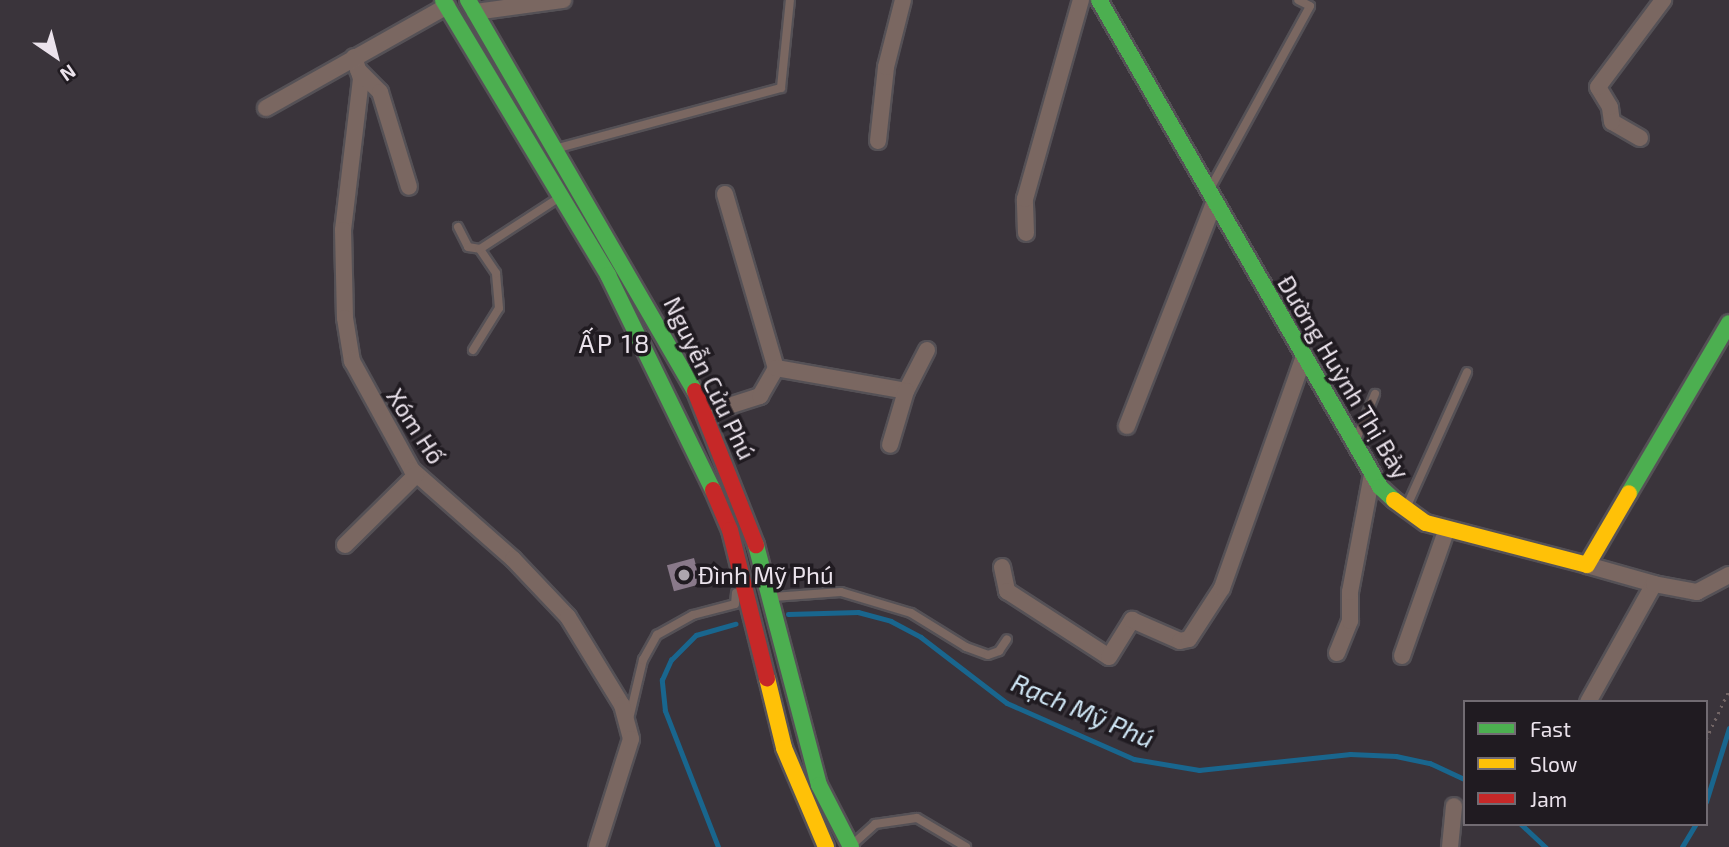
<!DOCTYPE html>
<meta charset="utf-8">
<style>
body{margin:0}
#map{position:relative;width:1729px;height:847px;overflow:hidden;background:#3a343b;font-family:"Exo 2",sans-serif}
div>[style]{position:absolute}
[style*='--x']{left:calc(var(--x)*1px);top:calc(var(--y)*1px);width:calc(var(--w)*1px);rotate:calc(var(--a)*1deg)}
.stream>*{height:4.5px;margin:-2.25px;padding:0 2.25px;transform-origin:2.25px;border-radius:2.25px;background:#19668e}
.building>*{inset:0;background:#89798a;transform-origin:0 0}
.path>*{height:2.5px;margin-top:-1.25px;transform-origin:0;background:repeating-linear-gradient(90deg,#736666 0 2px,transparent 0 7px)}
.roads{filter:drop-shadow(2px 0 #555156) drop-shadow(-2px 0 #555156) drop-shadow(0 2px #555156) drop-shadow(0 -2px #555156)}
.lane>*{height:8px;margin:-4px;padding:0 4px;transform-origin:4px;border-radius:4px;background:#7a6761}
.street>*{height:16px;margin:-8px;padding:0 8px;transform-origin:8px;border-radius:8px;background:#7a6761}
.fast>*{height:16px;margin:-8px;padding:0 8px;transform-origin:8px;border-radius:8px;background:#4caf50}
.slow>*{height:16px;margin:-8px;padding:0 8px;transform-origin:8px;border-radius:8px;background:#ffc107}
.jam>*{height:16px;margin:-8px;padding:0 8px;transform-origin:8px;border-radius:8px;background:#c62828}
.dots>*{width:19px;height:19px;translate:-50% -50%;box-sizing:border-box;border:4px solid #201b21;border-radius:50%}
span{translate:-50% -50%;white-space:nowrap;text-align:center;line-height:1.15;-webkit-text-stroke:7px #201b21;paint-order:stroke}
.street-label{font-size:24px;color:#ebe3ec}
.poi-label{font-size:24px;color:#ebe3ec}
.left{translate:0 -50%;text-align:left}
.neighbourhood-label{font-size:26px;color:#ebe3ec;letter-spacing:2px}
.water-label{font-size:26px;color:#cfe6f5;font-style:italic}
.legend{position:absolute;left:1463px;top:700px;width:245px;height:126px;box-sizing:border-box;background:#201b21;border:2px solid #716b72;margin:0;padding:9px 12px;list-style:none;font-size:21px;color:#ebe3ec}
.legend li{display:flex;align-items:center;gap:14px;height:35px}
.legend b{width:35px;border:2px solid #716b72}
.north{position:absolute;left:21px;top:21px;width:70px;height:70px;-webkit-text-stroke:5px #201b21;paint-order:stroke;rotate:145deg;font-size:19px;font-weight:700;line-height:28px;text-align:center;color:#ebe3ec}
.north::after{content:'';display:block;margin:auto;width:24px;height:32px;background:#ebe3ec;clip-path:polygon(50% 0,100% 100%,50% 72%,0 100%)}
</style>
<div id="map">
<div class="stream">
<div style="--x:788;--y:614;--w:70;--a:-1.6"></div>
<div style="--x:858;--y:612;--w:34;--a:15"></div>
<div style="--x:891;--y:621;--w:34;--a:28"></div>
<div style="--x:921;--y:637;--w:108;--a:37.5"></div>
<div style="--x:1007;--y:703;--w:139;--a:23.8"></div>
<div style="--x:1134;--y:759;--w:66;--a:9.6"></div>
<div style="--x:1199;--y:770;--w:152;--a:-6"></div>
<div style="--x:1350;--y:754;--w:46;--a:2.5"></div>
<div style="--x:1396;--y:756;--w:35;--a:12"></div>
<div style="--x:1430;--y:763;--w:38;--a:25"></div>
<div style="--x:1706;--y:802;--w:77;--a:-72.7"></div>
<div style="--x:1521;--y:824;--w:34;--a:43"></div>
<div style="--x:718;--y:847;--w:146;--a:-111.3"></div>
<div style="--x:665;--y:711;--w:31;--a:-96"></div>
<div style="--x:662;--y:680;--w:22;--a:-66"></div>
<div style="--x:671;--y:660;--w:35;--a:-45"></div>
<div style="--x:696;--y:635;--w:41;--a:-15.8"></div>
<div style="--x:1682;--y:847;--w:27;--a:-59"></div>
</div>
<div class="building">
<div style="left:694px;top:558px;width:27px;height:28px;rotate:75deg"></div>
</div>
<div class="path">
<div style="--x:1706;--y:739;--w:54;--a:-64.9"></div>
</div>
<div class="roads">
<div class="lane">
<div style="--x:558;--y:148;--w:231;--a:-15.1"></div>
<div style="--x:781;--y:88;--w:88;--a:-84.2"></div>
<div style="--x:1211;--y:187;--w:206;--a:-61.3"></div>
<div style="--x:1310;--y:6;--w:13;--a:-153"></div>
<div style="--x:458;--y:227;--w:22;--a:63"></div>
<div style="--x:468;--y:247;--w:12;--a:9"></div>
<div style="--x:473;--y:350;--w:49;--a:-58.2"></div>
<div style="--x:499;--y:308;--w:35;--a:-95"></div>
<div style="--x:496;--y:273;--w:29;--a:-124"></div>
<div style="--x:480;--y:249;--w:95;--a:-33"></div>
<div style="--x:1356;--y:440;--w:50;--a:-67.6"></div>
<div style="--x:1406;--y:508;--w:149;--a:-65.8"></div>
<div style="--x:773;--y:597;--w:68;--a:-4.2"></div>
<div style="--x:841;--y:592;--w:73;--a:16.7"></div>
<div style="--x:911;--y:613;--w:65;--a:31.7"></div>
<div style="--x:966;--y:647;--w:23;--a:20"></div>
<div style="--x:988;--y:655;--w:12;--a:-20"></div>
<div style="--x:999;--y:651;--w:14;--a:-56"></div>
<div style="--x:629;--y:719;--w:61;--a:-76.7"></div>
<div style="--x:643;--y:660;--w:29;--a:-61"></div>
<div style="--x:657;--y:635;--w:41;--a:-29.1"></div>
<div style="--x:693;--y:615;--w:43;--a:-14.7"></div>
<div style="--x:735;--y:604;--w:11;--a:-85"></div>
<div style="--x:853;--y:844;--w:30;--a:-42"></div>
<div style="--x:875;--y:824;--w:42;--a:-8.1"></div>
<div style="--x:917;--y:818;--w:57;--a:30.6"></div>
</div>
<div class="street">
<div style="--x:475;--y:12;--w:89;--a:-7.8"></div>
<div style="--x:354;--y:57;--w:23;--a:72"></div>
<div style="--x:361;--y:79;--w:152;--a:96.8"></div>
<div style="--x:343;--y:230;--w:88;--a:88.7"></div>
<div style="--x:345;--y:318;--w:44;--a:80.8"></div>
<div style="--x:352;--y:361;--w:124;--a:61.2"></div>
<div style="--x:412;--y:470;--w:135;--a:41.4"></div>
<div style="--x:513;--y:559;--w:80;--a:46.5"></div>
<div style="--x:568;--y:617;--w:103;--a:58.5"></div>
<div style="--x:622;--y:705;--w:35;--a:75"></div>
<div style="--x:631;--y:739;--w:113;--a:107.5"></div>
<div style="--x:358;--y:70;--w:31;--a:45"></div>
<div style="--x:380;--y:92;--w:99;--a:73"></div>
<div style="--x:266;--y:108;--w:208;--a:-29.4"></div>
<div style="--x:1640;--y:138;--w:32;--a:-150"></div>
<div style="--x:1612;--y:122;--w:15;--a:-98"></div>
<div style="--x:1610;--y:107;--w:23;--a:-121"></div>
<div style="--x:1598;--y:87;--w:109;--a:-53.2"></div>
<div style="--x:878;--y:141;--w:74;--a:-83.8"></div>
<div style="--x:886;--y:67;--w:69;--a:-75.8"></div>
<div style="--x:725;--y:194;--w:181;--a:73.7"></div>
<div style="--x:1026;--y:233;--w:34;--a:-92"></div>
<div style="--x:1025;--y:199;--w:207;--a:-74.3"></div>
<div style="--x:906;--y:391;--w:46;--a:-62.9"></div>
<div style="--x:707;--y:413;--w:56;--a:-17.8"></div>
<div style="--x:760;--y:396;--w:32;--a:-60"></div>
<div style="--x:776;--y:368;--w:132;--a:10"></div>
<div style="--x:906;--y:391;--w:56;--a:106.5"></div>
<div style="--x:1127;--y:426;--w:239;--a:-68.7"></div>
<div style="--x:345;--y:545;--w:100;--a:-44.6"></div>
<div style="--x:1587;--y:565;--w:70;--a:15.8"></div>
<div style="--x:1654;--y:584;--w:135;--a:119.2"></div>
<div style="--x:1002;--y:567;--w:25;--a:78"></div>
<div style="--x:1007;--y:591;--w:121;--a:32.9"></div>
<div style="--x:1109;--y:657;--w:44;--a:-58.1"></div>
<div style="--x:1132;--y:620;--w:52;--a:23.6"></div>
<div style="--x:1180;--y:641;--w:9;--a:-13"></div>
<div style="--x:1189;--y:639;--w:61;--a:-57.1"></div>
<div style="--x:1222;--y:588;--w:245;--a:-70.5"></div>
<div style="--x:1654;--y:584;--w:44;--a:10.5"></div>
<div style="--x:1697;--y:592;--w:36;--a:-28"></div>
<div style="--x:1337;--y:653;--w:35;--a:-68"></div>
<div style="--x:1350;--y:621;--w:29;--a:-90"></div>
<div style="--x:1350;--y:592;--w:120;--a:-79.4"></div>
<div style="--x:1402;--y:656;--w:133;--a:-70.6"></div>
<div style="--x:1450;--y:847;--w:41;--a:-84.4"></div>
</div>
<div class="fast">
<div style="--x:443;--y:0;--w:321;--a:59"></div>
<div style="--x:608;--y:275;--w:239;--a:64"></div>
<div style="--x:468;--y:0;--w:452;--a:59.9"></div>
<div style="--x:1099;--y:0;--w:562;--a:60.01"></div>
<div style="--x:1380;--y:487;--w:19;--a:43"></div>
<div style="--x:1629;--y:493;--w:197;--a:-59.5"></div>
<div style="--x:756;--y:545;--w:248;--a:75.3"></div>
<div style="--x:819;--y:785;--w:70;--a:62.7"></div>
</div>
<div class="slow">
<div style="--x:1394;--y:500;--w:39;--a:36"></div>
<div style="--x:1426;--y:523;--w:166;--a:14.6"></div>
<div style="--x:1587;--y:565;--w:83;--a:-59.7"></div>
<div style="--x:767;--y:678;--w:72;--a:76.3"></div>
<div style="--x:784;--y:748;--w:108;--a:67"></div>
</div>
<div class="jam">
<div style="--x:695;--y:391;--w:166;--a:68.4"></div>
<div style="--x:713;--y:490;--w:43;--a:67"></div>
<div style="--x:730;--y:530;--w:153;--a:76"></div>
</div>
</div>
<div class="dots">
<div style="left:684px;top:575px;background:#ada6ae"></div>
</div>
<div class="street-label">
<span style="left:1344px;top:377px;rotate:59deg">Đường Huỳnh Thị Bảy</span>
<span style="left:710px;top:378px;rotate:64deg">Nguyễn Cửu Phú</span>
<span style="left:416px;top:426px;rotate:57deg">Xóm Hố</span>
</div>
<div class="poi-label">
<span class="left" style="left:698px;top:575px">Đình Mỹ Phú</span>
</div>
<div class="neighbourhood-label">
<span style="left:615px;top:343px">ẤP 18</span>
</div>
<div class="water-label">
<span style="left:1083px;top:710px;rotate:23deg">Rạch Mỹ Phú</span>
</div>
<ul class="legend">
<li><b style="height:9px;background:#4caf50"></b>Fast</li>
<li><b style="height:9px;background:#ffc107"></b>Slow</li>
<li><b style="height:9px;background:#c62828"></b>Jam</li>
</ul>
<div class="north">N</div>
</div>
